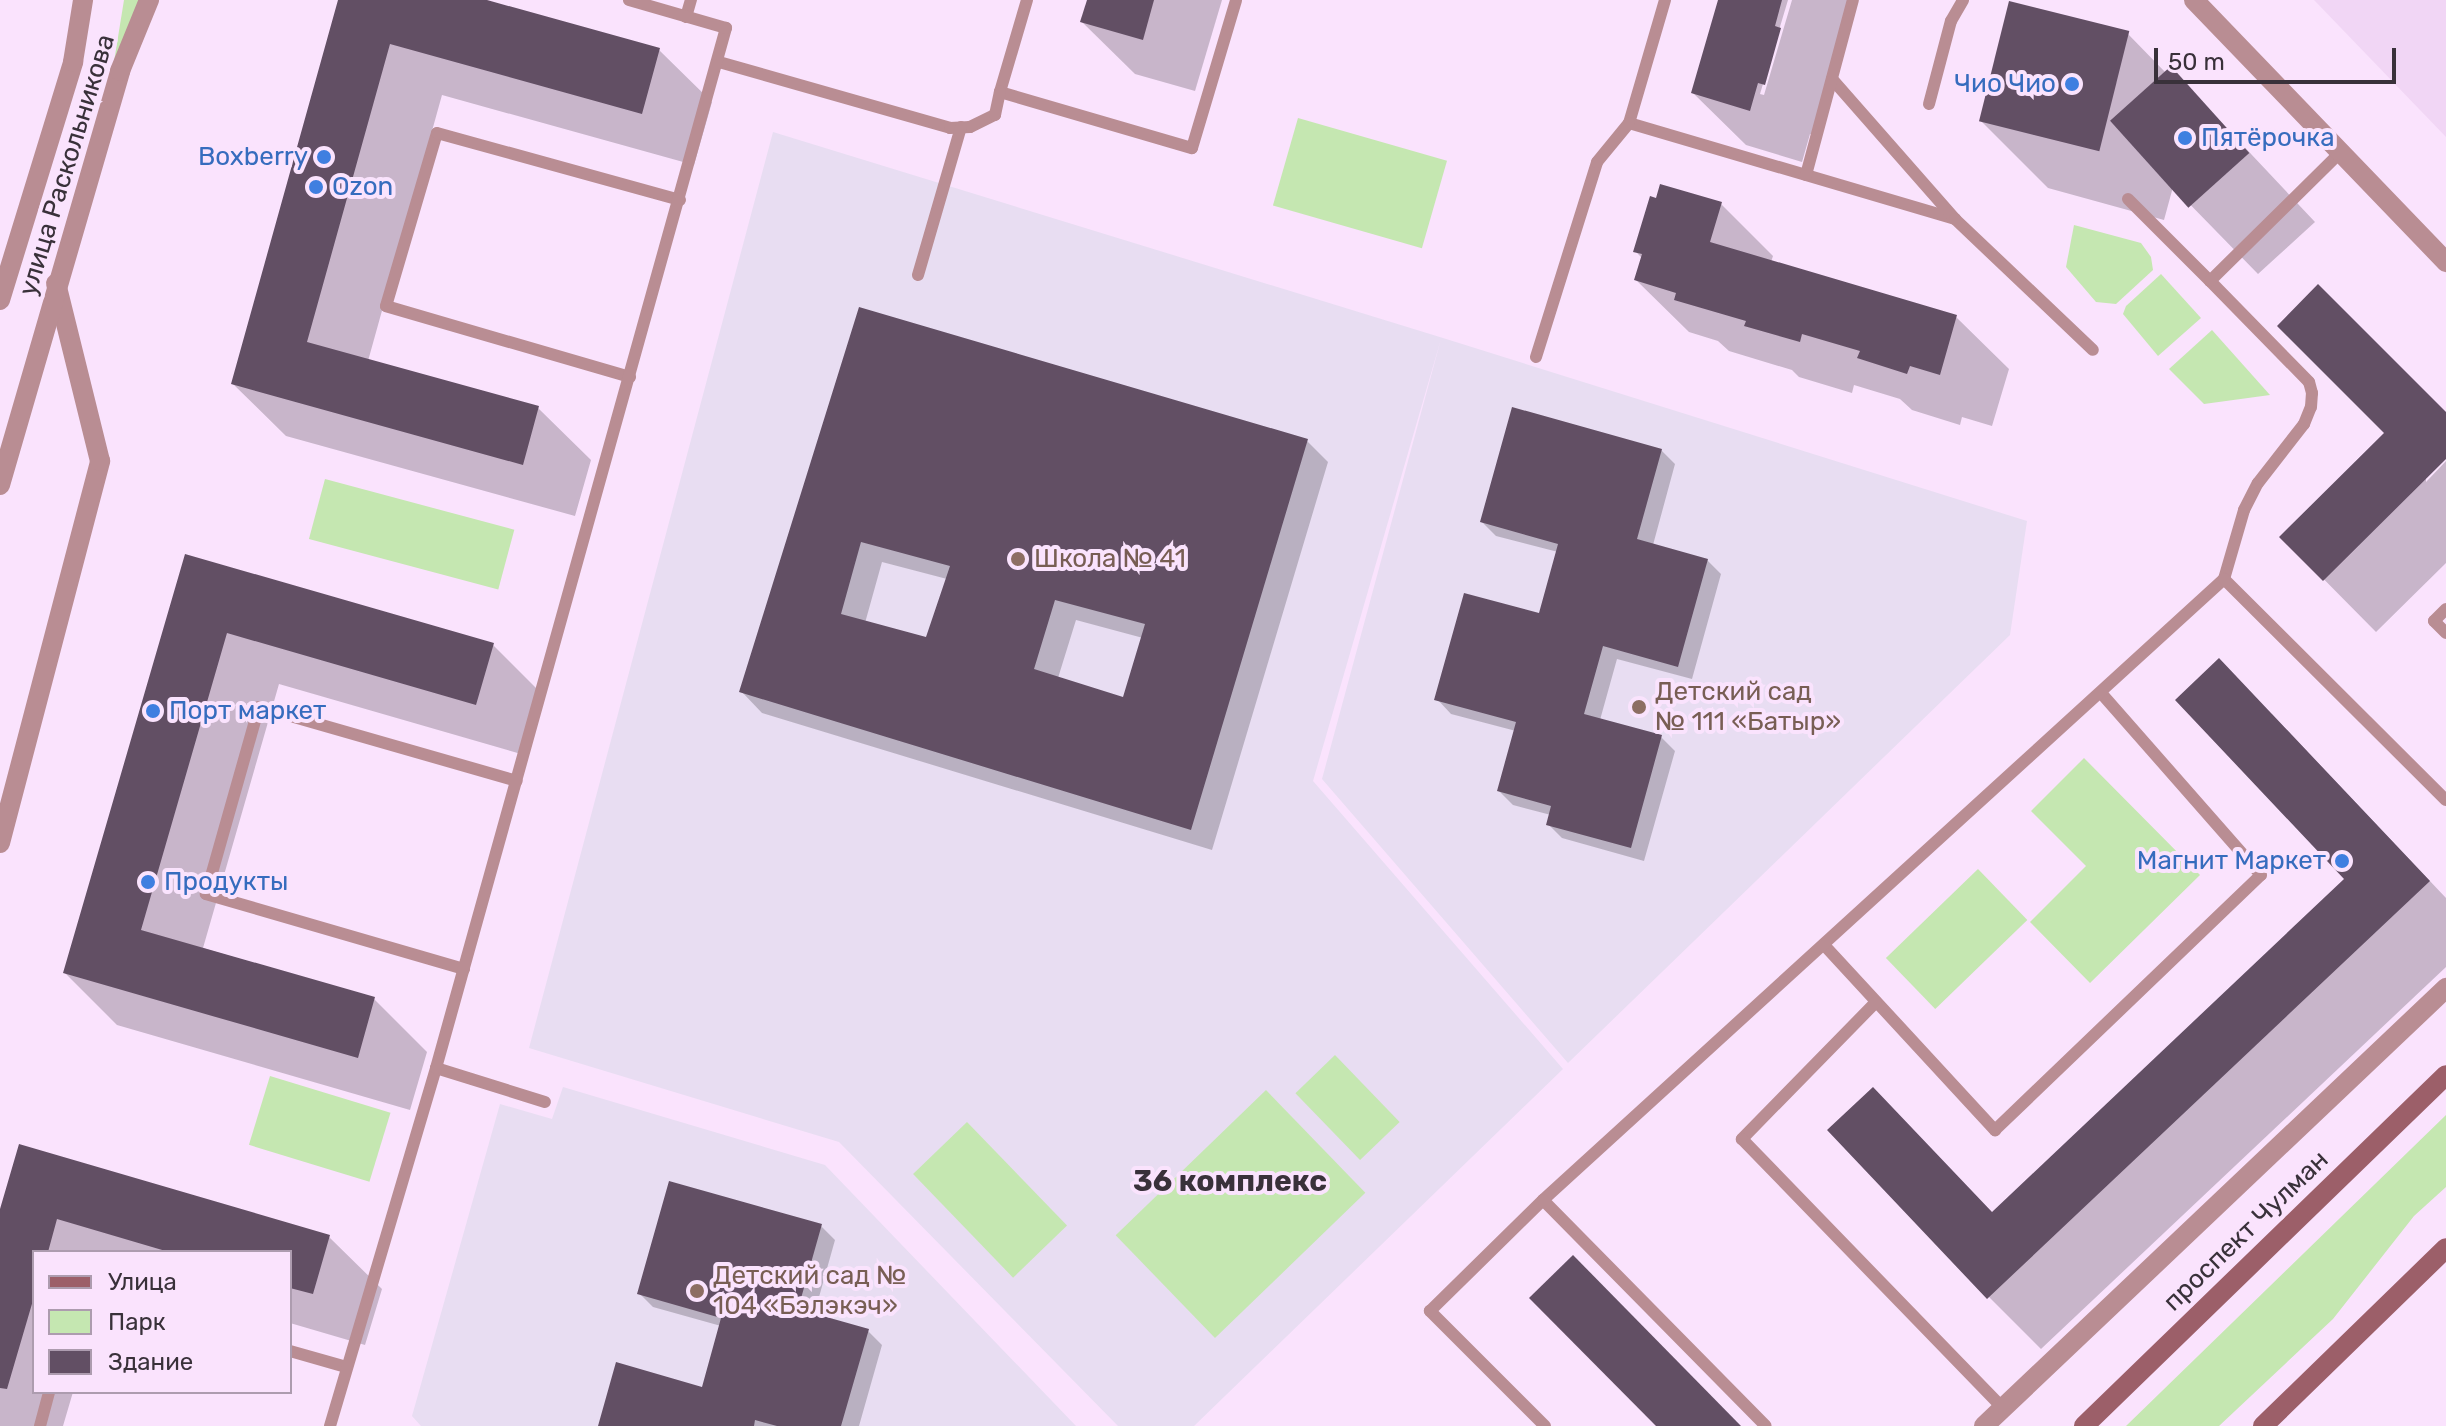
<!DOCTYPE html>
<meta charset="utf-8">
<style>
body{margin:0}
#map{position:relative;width:2446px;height:1426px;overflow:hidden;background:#fae3fd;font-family:Rubik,sans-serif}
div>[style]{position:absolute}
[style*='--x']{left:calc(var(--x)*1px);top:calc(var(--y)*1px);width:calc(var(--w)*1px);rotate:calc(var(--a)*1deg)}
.built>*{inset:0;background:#f1d6f5}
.education>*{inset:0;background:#e8ddf2}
.green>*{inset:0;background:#c5e7b1;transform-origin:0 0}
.shadow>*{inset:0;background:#0003}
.building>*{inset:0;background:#624f64;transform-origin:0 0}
.service>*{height:12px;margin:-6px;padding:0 6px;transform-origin:6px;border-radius:6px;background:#b98d93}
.minor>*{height:20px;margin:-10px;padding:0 10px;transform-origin:10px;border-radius:10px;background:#b98d93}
.tertiary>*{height:20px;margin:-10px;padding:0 10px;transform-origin:10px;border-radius:10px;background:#b98d93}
.secondary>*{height:20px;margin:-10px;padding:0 10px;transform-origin:10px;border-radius:10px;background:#9c5f69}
.dots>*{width:22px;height:22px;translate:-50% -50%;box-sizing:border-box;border:4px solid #fae3fd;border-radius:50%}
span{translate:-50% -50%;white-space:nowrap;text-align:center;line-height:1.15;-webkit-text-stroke:8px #fae3fd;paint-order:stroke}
.shop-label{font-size:26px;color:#366cbe}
.right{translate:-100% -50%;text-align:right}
.left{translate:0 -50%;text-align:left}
.street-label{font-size:26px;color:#39313a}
.education-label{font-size:26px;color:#785e54}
.quarter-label{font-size:30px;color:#39313a;font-weight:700}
.legend{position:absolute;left:32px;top:1250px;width:260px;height:144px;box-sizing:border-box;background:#fae3fd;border:2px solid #ad9caf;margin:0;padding:10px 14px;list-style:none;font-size:24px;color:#39313a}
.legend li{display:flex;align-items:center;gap:16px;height:40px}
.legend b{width:40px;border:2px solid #ad9caf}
.scale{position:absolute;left:2154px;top:48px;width:242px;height:36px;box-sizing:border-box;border:4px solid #39313a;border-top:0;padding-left:10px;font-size:24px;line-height:28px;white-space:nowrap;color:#39313a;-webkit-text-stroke:6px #fae3fd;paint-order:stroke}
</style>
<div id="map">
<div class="built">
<div style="clip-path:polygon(2314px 0,2446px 0,2446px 137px)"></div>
</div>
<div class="education">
<div style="clip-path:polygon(773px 132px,1443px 338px,2027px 521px,2010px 635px,1568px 1063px,1322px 779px,1441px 339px,1313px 781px,1563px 1069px,1194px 1426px,1118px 1426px,839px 1142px,529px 1048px)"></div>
<div style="clip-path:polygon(563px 1087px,825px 1165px,1076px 1426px,421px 1426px,412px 1416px,500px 1104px,552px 1119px)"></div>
</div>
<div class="green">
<div style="clip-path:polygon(124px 0,142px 0,113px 68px)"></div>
<div style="left:1298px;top:118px;width:155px;height:91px;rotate:16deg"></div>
<div style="clip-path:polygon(2074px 225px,2141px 243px,2151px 257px,2153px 270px,2116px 304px,2096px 302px,2066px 267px)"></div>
<div style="clip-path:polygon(2161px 274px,2201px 318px,2158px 356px,2123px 314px,2126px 306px)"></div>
<div style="clip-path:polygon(2212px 330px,2270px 395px,2204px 404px,2169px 369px)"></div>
<div style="left:325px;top:479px;width:196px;height:62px;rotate:15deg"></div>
<div style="clip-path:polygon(2084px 758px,2200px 875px,2090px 983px,2030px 922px,2086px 866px,2031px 811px)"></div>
<div style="left:1978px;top:869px;width:71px;height:128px;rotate:46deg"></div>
<div style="left:1335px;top:1055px;width:93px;height:55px;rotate:46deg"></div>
<div style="left:270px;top:1076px;width:126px;height:72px;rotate:17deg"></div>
<div style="left:1266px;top:1090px;width:143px;height:209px;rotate:46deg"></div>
<div style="clip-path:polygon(2446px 1115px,2446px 1187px,2414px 1216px,2333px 1319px,2219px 1426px,2126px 1426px)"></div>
<div style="left:967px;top:1122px;width:144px;height:75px;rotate:46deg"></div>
</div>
<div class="shadow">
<div style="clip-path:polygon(340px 0,480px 0,659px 50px,712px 102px,694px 165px,442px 95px,368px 361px,538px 408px,591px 460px,575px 516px,286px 436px,233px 384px)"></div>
<div style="clip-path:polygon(1089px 0,1222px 0,1195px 91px,1135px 74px,1082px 22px)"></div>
<div style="clip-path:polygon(1720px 0,1788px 0,1760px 94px,1764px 95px,1792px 0,1857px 0,1817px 136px,1810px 134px,1802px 162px,1746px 145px,1693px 93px)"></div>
<div style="clip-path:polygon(2128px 34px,2166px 73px,2171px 69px,2315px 222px,2258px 274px,2173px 187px,2164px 220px,2048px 188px,1980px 120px)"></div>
<div style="clip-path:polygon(1721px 204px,1773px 256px,1771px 262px,1956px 317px,2009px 369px,1992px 426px,1962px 417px,1960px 425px,1912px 410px,1900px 399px,1854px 385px,1852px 393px,1799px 377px,1792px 370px,1729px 351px,1718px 341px,1689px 332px,1636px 280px,1642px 258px,1636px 252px)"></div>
<div style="clip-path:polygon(evenodd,861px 310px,1307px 441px,1328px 462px,1212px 850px,762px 713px,741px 691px,861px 310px,882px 562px,947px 579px,928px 639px,865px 623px,882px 562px,861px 310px,1076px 620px,1143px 638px,1125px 699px,1058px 678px,1076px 620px)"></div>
<div style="clip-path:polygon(2446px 415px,2446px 456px,2426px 476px,2426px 482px,2446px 461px,2446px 563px,2376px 632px,2282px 537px)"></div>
<div style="clip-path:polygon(1661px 450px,1675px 464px,1653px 545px,1707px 560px,1721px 574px,1692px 679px,1617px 659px,1600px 720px,1661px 737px,1675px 751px,1644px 861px,1562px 838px,1548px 824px,1551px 815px,1513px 805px,1499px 791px,1516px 731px,1451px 714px,1437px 699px,1540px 616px,1558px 552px,1496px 536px,1482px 522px)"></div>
<div style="clip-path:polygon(186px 556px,493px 645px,545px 697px,528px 756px,279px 684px,203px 948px,374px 999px,427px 1052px,410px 1110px,117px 1025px,65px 973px)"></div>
<div style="clip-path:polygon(2271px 713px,2446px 898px,2446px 967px,2041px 1349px,1989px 1297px,1993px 1214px,2347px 879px)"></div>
<div style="clip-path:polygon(21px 1146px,329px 1237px,382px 1289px,365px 1345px,290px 1323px,290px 1252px,34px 1252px,34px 1392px,73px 1392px,63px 1426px,0 1426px,0 1216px)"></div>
<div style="clip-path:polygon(821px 1226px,835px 1240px,814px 1315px,868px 1331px,882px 1345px,859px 1426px,600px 1426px,703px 1389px,721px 1326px,653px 1307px,639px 1293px)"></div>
</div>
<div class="building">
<div style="clip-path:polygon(338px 0,487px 0,660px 48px,642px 114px,390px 44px,307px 342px,539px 406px,523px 465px,231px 384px)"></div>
<div style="clip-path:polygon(1087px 0,1154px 0,1143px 40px,1080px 22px)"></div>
<div style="clip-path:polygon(1718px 0,1782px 0,1775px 26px,1781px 28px,1765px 85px,1758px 83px,1750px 111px,1691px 93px)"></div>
<div style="left:2009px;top:1px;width:124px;height:124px;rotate:14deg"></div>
<div style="left:2171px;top:66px;width:117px;height:82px;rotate:48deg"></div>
<div style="clip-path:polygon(1660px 184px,1722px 202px,1710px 242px,1957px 315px,1940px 375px,1910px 366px,1907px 374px,1857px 358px,1860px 351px,1802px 334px,1800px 342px,1744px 326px,1746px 321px,1674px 300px,1676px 293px,1634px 280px,1642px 254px,1633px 252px,1650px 196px,1656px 198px)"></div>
<div style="clip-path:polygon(2318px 284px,2446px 412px,2446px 459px,2323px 581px,2279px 537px,2384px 433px,2277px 326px)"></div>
<div style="clip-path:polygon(evenodd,859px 307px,1308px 439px,1191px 830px,739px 692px,859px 307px,861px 542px,950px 566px,926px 637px,841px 614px,861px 542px,859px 307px,1055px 600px,1145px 624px,1123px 697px,1034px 669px,1055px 600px)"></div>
<div style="clip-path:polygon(1512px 407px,1662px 449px,1637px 539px,1708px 559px,1678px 667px,1603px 646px,1584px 714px,1662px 735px,1631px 848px,1546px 825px,1551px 806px,1497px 791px,1516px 722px,1434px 700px,1464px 593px,1539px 613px,1558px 544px,1480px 522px)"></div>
<div style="clip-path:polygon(185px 554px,494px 643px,476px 705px,227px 633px,141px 930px,375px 997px,358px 1058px,63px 973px)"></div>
<div style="clip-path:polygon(2219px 658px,2430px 881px,1987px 1299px,1827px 1130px,1873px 1087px,1992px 1212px,2344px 879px,2175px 700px)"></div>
<div style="clip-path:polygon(19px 1144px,330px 1235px,313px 1294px,290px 1288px,290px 1252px,169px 1252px,57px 1219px,48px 1252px,34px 1252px,34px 1297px,7px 1389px,0 1388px,0 1209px)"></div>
<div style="clip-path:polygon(669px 1181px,822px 1224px,798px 1309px,869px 1329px,841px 1426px,777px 1426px,755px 1420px,754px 1426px,598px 1426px,616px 1362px,702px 1387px,721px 1318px,637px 1294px)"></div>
<div style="clip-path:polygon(1573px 1255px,1741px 1426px,1656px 1426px,1529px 1298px)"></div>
</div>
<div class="service">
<div style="--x:1027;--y:0;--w:96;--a:106.4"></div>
<div style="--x:1000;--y:92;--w:200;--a:16.3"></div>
<div style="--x:1192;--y:148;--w:154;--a:-73.4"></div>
<div style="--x:1665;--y:0;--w:128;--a:106.3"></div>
<div style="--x:1629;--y:123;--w:340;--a:16.4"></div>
<div style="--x:686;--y:17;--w:18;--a:-74"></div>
<div style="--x:719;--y:62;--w:240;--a:15.9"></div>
<div style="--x:950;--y:128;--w:20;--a:-3"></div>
<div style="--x:970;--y:127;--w:28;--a:-26"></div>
<div style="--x:995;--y:115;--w:24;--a:-78"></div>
<div style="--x:1832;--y:79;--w:186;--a:48.7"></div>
<div style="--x:1955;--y:219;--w:190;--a:43.5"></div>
<div style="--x:1929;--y:104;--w:86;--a:-75.2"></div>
<div style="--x:1951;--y:21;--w:24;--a:-60"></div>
<div style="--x:1806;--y:175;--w:181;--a:-75"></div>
<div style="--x:2128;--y:199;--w:116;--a:45"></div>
<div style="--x:918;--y:275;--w:154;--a:-73.8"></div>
<div style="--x:1536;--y:357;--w:204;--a:-72.6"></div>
<div style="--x:1597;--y:162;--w:50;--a:-50.6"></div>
<div style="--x:630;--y:377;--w:254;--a:-163.8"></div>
<div style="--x:386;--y:306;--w:180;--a:-73.6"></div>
<div style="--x:437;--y:133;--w:252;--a:15.4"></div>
<div style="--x:2224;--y:579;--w:72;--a:-73.8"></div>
<div style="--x:2244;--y:510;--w:30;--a:-63"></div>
<div style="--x:2258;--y:483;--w:75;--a:-52.1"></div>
<div style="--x:2304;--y:424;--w:18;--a:-68"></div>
<div style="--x:2311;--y:407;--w:14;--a:-86"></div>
<div style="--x:2312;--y:393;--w:11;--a:-105"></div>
<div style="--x:2309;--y:382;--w:141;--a:-134.4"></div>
<div style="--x:2210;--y:281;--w:184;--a:-44.6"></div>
<div style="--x:2446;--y:609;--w:17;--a:135"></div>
<div style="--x:2434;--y:621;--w:17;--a:45"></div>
<div style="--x:1825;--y:946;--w:251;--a:47.3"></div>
<div style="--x:1995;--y:1130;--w:368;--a:-43.8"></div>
<div style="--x:2261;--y:875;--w:242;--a:-131.3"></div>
<div style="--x:464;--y:969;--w:269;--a:-163.8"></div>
<div style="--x:206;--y:894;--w:194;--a:-74.2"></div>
<div style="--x:259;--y:707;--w:268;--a:16"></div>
<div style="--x:1876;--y:1002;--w:192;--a:134.4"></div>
<div style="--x:1742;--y:1139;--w:375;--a:45.9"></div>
<div style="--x:436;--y:1068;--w:114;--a:17.3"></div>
<div style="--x:1543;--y:1200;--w:922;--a:-42.36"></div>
<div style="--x:2224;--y:579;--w:313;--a:44.9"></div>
<div style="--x:290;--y:1351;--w:58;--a:15.9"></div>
<div style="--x:40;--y:1426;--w:35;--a:-75"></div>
<div style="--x:330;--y:1426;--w:373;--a:-73.5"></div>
<div style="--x:436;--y:1068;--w:1080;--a:-74.42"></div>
<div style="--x:726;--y:28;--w:101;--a:-163.9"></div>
<div style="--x:1545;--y:1426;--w:163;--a:-135"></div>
<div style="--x:1430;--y:1311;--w:158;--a:-44.5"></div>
<div style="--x:1543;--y:1200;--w:317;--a:45.4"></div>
</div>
<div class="minor">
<div style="--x:2194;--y:0;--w:364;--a:46.1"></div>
<div style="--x:0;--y:843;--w:395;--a:-75.3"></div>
<div style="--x:100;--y:461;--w:183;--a:-103.9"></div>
<div style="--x:1984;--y:1426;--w:637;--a:-43.47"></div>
</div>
<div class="tertiary">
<div style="--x:0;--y:300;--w:249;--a:-72.9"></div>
<div style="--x:73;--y:62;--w:63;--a:-80.8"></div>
<div style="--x:0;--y:485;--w:431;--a:-73.8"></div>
<div style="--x:120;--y:71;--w:77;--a:-67.8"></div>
</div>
<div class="secondary">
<div style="--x:2084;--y:1426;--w:504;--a:-44.12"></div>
<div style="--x:2263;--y:1426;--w:255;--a:-44.2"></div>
</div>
<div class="dots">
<div style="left:2072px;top:84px;background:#3f7fe0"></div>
<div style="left:2185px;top:138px;background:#3f7fe0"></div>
<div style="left:324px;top:157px;background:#3f7fe0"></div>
<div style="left:316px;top:187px;background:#3f7fe0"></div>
<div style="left:1018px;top:559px;background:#8d6e63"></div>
<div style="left:1639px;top:707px;background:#8d6e63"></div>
<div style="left:153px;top:711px;background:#3f7fe0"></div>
<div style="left:2342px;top:861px;background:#3f7fe0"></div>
<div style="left:148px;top:882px;background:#3f7fe0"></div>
<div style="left:697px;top:1291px;background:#8d6e63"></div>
</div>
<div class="shop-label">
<span class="right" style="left:2056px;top:84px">Чио Чио</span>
<span class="left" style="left:2201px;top:138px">Пятёрочка</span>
<span class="right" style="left:308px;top:157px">Boxberry</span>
<span class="left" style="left:332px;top:187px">Ozon</span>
<span class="left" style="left:169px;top:711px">Порт маркет</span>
<span class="right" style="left:2326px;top:861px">Магнит Маркет</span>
<span class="left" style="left:164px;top:882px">Продукты</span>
</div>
<div class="street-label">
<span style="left:67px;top:165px;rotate:-73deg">улица Раскольникова</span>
<span style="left:2246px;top:1231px;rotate:-44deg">проспект Чулман</span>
</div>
<div class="education-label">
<span class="left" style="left:1034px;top:559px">Школа № 41</span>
<span class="left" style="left:1655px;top:707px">Детский сад<br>№ 111 «Батыр»</span>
<span class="left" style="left:713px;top:1291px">Детский сад №<br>104 «Бэлэкэч»</span>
</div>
<div class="quarter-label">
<span style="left:1230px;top:1181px">36 комплекс</span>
</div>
<ul class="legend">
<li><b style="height:10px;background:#9c5f69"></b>Улица</li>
<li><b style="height:22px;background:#c5e7b1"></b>Парк</li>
<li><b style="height:22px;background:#624f64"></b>Здание</li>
</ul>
<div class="scale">50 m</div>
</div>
